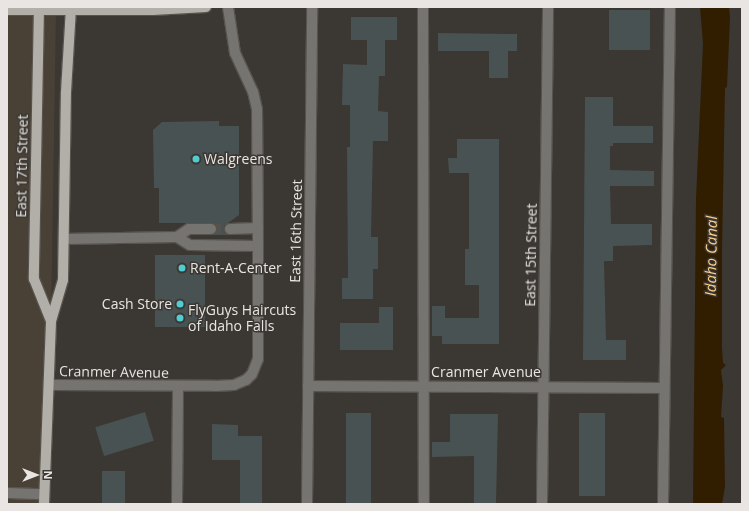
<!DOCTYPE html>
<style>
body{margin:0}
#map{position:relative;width:749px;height:511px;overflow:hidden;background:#3b3732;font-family:"Open Sans",sans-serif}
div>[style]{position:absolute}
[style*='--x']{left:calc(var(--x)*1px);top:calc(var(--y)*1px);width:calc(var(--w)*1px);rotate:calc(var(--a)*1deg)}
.built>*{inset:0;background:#494136}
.water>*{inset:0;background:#311e00}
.building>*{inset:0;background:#495252;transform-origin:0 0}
.minor-tunnel>*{height:10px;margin-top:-5px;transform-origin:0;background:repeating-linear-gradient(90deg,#55514c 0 10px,transparent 0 15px)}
.roads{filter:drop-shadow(1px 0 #57534e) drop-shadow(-1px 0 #57534e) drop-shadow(0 1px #57534e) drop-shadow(0 -1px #57534e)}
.minor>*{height:10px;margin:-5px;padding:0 5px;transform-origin:5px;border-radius:5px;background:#767471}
.major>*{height:10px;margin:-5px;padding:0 5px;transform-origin:5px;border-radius:5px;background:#b2aea8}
.dots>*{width:11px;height:11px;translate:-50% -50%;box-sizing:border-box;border:2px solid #3b3732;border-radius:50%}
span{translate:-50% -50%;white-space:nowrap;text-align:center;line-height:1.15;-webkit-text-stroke:3px #3b3732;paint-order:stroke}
.poi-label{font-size:14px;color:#e8e5e2}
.left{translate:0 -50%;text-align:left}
.right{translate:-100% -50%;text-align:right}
.street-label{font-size:14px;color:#e8e5e2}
.water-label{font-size:15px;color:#fcd08d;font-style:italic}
.frame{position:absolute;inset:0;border:8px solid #e8e5e2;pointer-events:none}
.north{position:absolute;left:16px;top:455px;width:40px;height:40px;-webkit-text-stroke:3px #3b3732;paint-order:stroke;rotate:90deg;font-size:11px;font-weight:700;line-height:16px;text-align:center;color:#e8e5e2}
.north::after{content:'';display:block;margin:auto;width:14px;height:18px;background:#e8e5e2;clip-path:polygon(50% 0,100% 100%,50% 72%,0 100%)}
</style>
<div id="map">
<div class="built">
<div style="clip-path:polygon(7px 7px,56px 7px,51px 321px,44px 504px,7px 504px)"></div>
</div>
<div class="water">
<div style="clip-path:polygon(700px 7px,729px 7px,730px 18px,727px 87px,725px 88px,722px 250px,722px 348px,723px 363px,726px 365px,721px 370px,723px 386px,721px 417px,724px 418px,725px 487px,722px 504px,693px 504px,696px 199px,703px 44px)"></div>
</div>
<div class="building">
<div style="left:609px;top:10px;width:41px;height:40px"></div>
<div style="clip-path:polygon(351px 17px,397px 17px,397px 40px,385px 40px,385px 76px,379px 76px,378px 111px,388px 112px,388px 141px,373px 141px,371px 237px,378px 237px,378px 269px,373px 269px,373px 299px,342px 299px,342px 278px,348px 278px,347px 147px,350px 147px,350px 105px,342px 105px,343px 64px,367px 65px,367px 40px,351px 40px)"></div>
<div style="clip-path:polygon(438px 33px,517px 34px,517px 51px,508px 51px,508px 78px,489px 78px,489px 51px,438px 51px)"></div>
<div style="clip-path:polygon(585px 97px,613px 97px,613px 126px,653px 126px,653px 143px,613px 143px,613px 146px,610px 146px,610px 170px,654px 171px,654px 186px,610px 186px,611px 224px,652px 224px,652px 245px,613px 246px,613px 261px,604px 261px,606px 340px,626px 340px,626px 360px,583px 360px)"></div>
<div style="clip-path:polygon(219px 121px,219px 126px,239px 126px,239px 215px,224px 226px,224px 232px,229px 235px,211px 235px,217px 229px,211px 223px,159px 223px,159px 188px,154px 188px,153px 130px,162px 122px)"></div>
<div style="clip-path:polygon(457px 139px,499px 139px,499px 344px,442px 344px,442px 336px,432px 336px,432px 306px,445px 306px,445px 318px,479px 318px,479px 285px,465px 285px,465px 249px,469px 249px,469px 173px,449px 173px,448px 158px,457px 158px)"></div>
<div style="left:155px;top:255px;width:50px;height:72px"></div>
<div style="clip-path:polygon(379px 307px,393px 307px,393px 350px,340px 350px,340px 323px,379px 323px)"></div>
<div style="left:145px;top:412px;width:30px;height:52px;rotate:73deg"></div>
<div style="left:346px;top:413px;width:25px;height:91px"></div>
<div style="left:579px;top:413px;width:26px;height:83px"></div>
<div style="clip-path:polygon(450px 414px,498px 414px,496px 504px,474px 504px,474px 456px,432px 457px,432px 442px,450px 442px)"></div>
<div style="clip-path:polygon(212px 424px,238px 425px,238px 436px,262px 436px,262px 504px,240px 504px,240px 460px,212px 460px)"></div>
<div style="left:102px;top:471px;width:23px;height:33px"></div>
</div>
<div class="minor-tunnel">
<div style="--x:211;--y:229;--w:19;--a:0"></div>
</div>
<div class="roads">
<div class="minor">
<div style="--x:423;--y:7;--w:497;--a:89.9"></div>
<div style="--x:230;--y:229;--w:28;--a:-2"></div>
<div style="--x:177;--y:237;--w:14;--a:-34"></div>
<div style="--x:189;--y:229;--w:22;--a:0"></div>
<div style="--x:64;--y:239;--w:113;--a:-1"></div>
<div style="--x:177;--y:237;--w:15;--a:32"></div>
<div style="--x:190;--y:245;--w:68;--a:0.8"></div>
<div style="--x:258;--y:246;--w:137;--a:-90.4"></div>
<div style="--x:257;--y:109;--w:17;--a:-103"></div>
<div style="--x:253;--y:92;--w:43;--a:-114.8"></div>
<div style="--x:235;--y:53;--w:47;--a:-98.7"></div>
<div style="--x:50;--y:385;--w:165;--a:0.3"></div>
<div style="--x:215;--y:386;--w:19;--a:-3"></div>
<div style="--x:234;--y:385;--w:13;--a:-23"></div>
<div style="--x:246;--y:380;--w:8;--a:-45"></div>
<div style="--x:252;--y:374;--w:16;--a:-68"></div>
<div style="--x:258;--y:359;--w:113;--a:-90"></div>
<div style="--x:308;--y:386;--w:355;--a:0.3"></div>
<div style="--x:7;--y:493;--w:37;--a:2"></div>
<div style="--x:177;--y:504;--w:117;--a:-89.5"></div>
<div style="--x:307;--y:504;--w:497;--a:-89.4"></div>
<div style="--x:542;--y:504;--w:497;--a:-89.3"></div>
<div style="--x:663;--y:504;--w:497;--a:-89.2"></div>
</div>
<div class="major">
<div style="--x:39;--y:7;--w:272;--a:91.1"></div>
<div style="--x:34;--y:279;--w:45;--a:68"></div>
<div style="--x:7;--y:10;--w:146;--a:0"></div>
<div style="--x:153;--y:10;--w:53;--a:-3.2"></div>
<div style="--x:44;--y:504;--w:183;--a:-87.8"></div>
<div style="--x:51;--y:321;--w:43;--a:-73.7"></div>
<div style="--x:63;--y:280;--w:188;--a:-89.1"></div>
<div style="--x:66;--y:92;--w:85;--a:-86.6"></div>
</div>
</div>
<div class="dots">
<div style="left:196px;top:159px;background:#51ccd2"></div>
<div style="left:182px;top:268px;background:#51ccd2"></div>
<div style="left:180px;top:304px;background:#51ccd2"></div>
<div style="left:180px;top:318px;background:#51ccd2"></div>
</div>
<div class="poi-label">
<span class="left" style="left:204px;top:159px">Walgreens</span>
<span class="left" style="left:190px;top:268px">Rent-A-Center</span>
<span class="right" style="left:172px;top:304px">Cash Store</span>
<span class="left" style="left:188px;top:318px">FlyGuys Haircuts<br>of Idaho Falls</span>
</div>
<div class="street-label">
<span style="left:22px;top:166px;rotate:-89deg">East 17th Street</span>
<span style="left:296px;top:231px;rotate:-89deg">East 16th Street</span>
<span style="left:531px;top:255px;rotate:-89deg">East 15th Street</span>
<span style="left:114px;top:372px;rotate:1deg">Cranmer Avenue</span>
<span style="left:486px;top:372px">Cranmer Avenue</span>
</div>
<div class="water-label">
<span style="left:711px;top:256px;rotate:-89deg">Idaho Canal</span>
</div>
<div class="frame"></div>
<div class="north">N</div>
</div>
